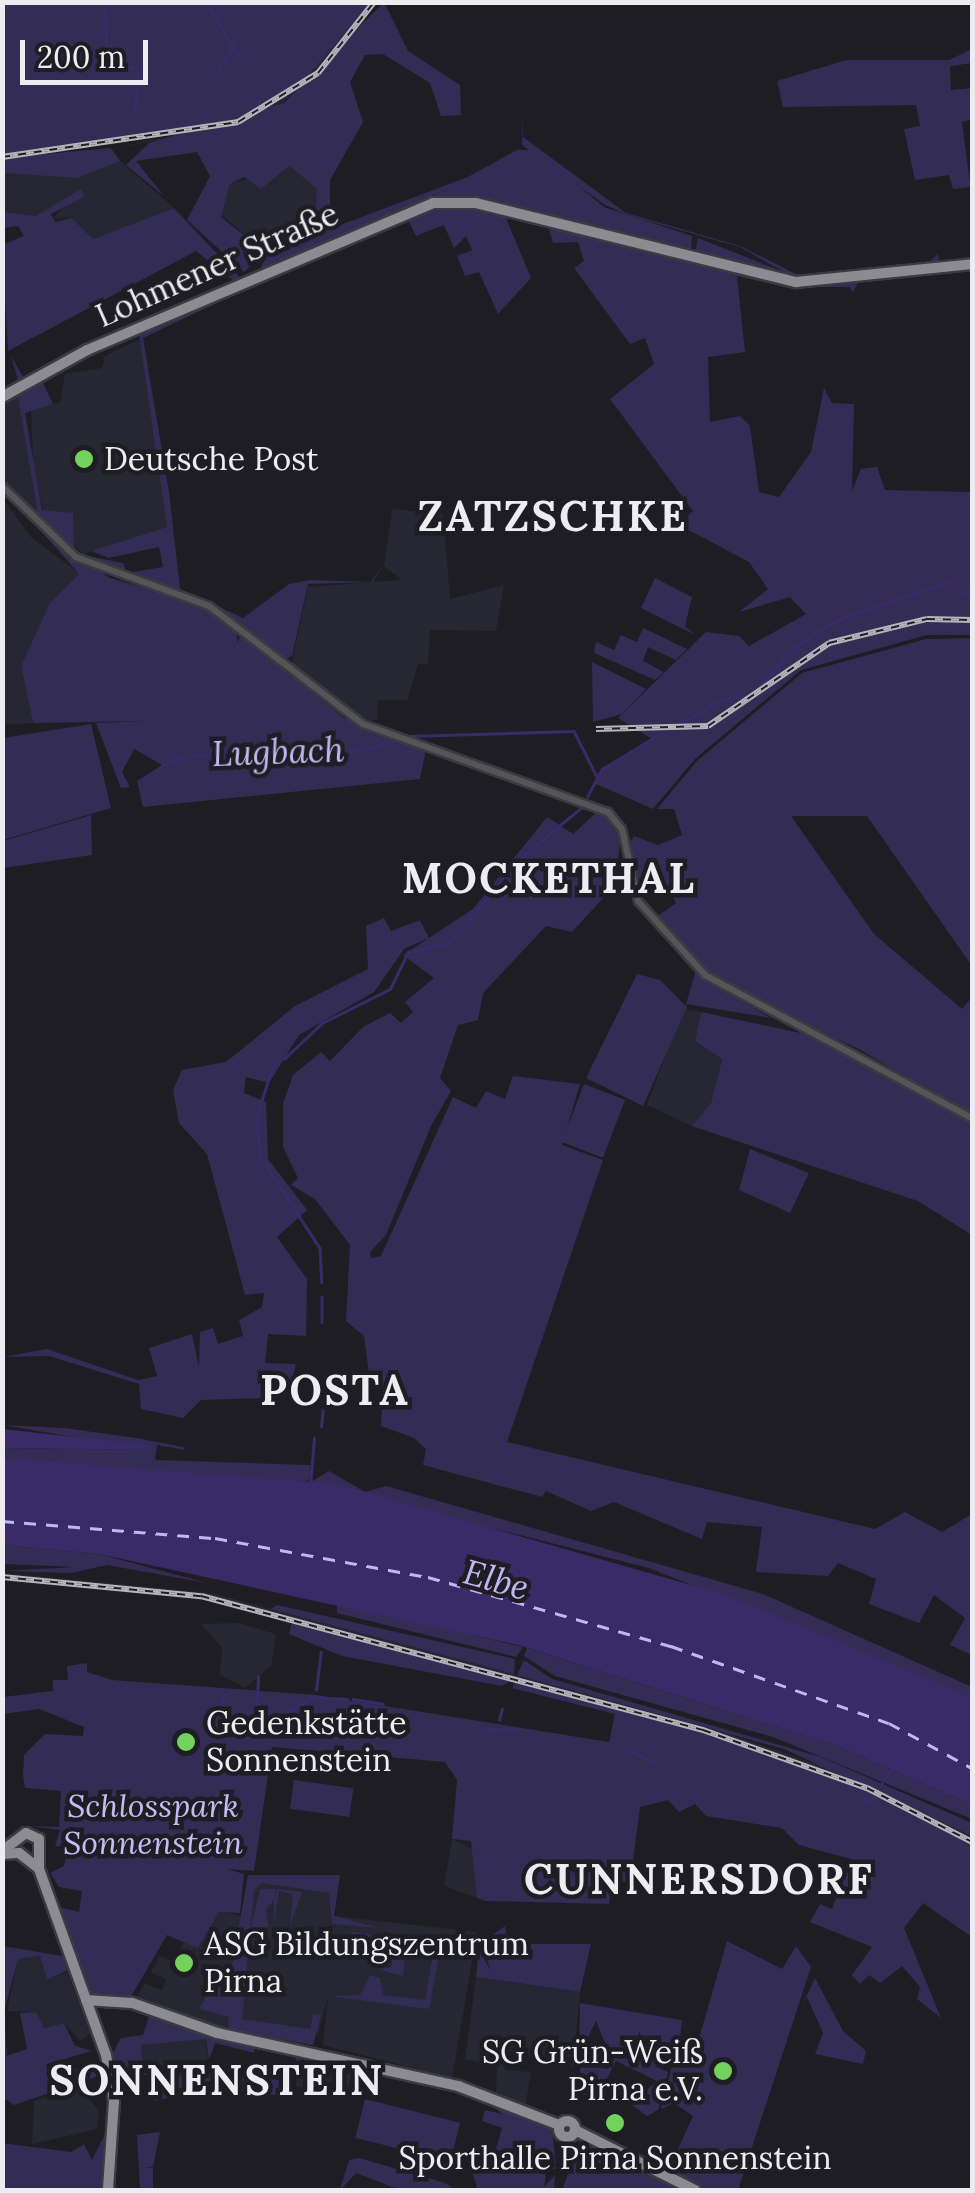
<!DOCTYPE html>
<meta charset="utf-8">
<style>
body{margin:0}
#map{position:relative;width:975px;height:2193px;overflow:hidden;background:#1e1d24;font-family:Lora,serif}
div>[style]{position:absolute}
[style*='--x']{left:calc(var(--x)*1px);top:calc(var(--y)*1px);width:calc(var(--w)*1px);rotate:calc(var(--a)*1deg)}
.built>*{inset:0;background:#272633;transform-origin:0 0}
.green>*{inset:0;background:#332c55;transform-origin:0 0}
.water>*{inset:0;background:#382b67}
.stream>*{height:2.5px;margin:-1.25px;padding:0 1.25px;transform-origin:1.25px;border-radius:1.25px;background:#382b67}
.ferry>*{height:2.5px;margin-top:-1.25px;transform-origin:0;background:repeating-linear-gradient(90deg,#bfb8f0 0 12px,transparent 0 22px)}
.roads{filter:drop-shadow(2px 0 #3b3a41) drop-shadow(-2px 0 #3b3a41) drop-shadow(0 2px #3b3a41) drop-shadow(0 -2px #3b3a41)}
.minor>*{height:6px;margin:-3px;padding:0 3px;transform-origin:3px;border-radius:3px;background:#555558}
.major>*{height:10px;margin:-5px;padding:0 5px;transform-origin:5px;border-radius:5px;background:#8c8b93}
.major>.ring{margin:-5px;padding:0;box-sizing:content-box;background:none;border:10px solid #8c8b93;border-radius:50%}
.rail>*{height:6px;margin-top:-3px;transform-origin:0;background:repeating-linear-gradient(90deg,#1e1d24 0 8px,#b5b5bb 0 16px);box-sizing:border-box;border-block:2px solid #b5b5bb}
.dots>*{width:28px;height:28px;translate:-50% -50%;box-sizing:border-box;border:5px solid #1e1d24;border-radius:50%}
span{translate:-50% -50%;white-space:nowrap;text-align:center;line-height:1.15;-webkit-text-stroke:9px #1e1d24;paint-order:stroke}
.street-label{font-size:32px;color:#ececf1}
.poi-label{font-size:32px;color:#ececf1}
.left{translate:0 -50%;text-align:left}
.right{translate:-100% -50%;text-align:right}
.park-label{font-size:32px;color:#c2bbf4;font-style:italic}
.water-label{font-size:35px;color:#bfb8f0;font-style:italic}
.district-label{font-size:42px;color:#ececf1;font-weight:700;letter-spacing:2.5px}
.frame{position:absolute;inset:0;border:5px solid #ececf1;pointer-events:none}
.scale{position:absolute;left:20px;top:40px;width:128px;height:45px;box-sizing:border-box;border:5px solid #ececf1;border-top:0;padding-left:12px;font-size:30px;line-height:35px;white-space:nowrap;color:#ececf1;-webkit-text-stroke:8px #1e1d24;paint-order:stroke}
</style>
<div id="map">
<div class="built">
<div style="clip-path:polygon(376px 3px,357px 32px,318px 76px,270px 111px,211px 132px,113px 148px,208px 129px,280px 101px)"></div>
<div style="clip-path:polygon(120px 161px,174px 208px,93px 239px,72px 218px,52px 219px,66px 205px,36px 216px,3px 212px,2px 173px,81px 172px)"></div>
<div style="clip-path:polygon(289px 166px,317px 189px,313px 233px,262px 249px,221px 215px,230px 184px)"></div>
<div style="clip-path:polygon(140px 339px,168px 527px,83px 554px,43px 510px,38px 486px,38px 515px,3px 480px,2px 401px,17px 390px,33px 459px,31px 405px,60px 403px,65px 374px,102px 368px,105px 356px)"></div>
<div style="clip-path:polygon(3px 499px,31px 537px,80px 574px,21px 666px,33px 723px,3px 725px)"></div>
<div style="clip-path:polygon(392px 509px,443px 514px,450px 599px,504px 585px,496px 631px,430px 630px,428px 664px,418px 664px,407px 700px,378px 700px,377px 720px,364px 721px,293px 670px,293px 656px,308px 587px,402px 580px,384px 566px)"></div>
<div style="clip-path:polygon(683px 1009px,701px 1012px,695px 1041px,722px 1058px,711px 1103px,692px 1126px,647px 1105px)"></div>
<div style="clip-path:polygon(3px 1573px,211px 1593px,703px 1725px,869px 1782px,972px 1836px,972px 1844px,867px 1790px,740px 1742px,210px 1600px)"></div>
<div style="clip-path:polygon(238px 1623px,276px 1634px,271px 1666px,245px 1688px,220px 1675px,222px 1648px,201px 1624px)"></div>
<div style="clip-path:polygon(452px 1839px,476px 1851px,477px 1898px,444px 1886px)"></div>
<div style="clip-path:polygon(251px 1875px,340px 1875px,334px 1916px,477px 1932px,452px 2078px,323px 2045px,328px 1996px,318px 2034px,229px 2022px,227px 2030px,136px 2000px,144px 1983px,162px 1990px,166px 1979px,151px 1972px,160px 1956px,173px 1962px,184px 1942px,199px 1947px,219px 1911px,242px 1917px,240px 1938px,228px 1989px,200px 2009px,230px 2016px)"></div>
<div style="clip-path:polygon(40px 1956px,47px 1980px,67px 1972px,90px 2034px,80px 2041px,64px 2023px,44px 2028px,35px 2012px,7px 2011px,18px 1959px)"></div>
<div style="clip-path:polygon(476px 1977px,580px 1992px,573px 2067px,502px 2049px,505px 2070px,531px 2072px,525px 2107px,496px 2093px,497px 2064px,465px 2060px)"></div>
<div style="clip-path:polygon(190px 2036px,206px 2038px,209px 2075px,159px 2080px,159px 2070px,170px 2069px,143px 2068px,140px 2045px)"></div>
<div style="left:301px;top:2062px;width:52px;height:25px;rotate:13deg"></div>
<div style="clip-path:polygon(80px 2086px,99px 2111px,97px 2129px,32px 2144px,34px 2101px)"></div>
</div>
<div class="green">
<div style="clip-path:polygon(384px 2px,408px 51px,460px 85px,461px 115px,441px 116px,430px 83px,383px 54px,365px 55px,350px 82px,363px 122px,330px 180px,330px 229px,476px 174px,469px 179px,257px 275px,269px 252px,313px 233px,317px 189px,289px 166px,261px 189px,244px 177px,230px 184px,221px 217px,265px 252px,244px 272px,187px 220px,210px 176px,197px 152px,136px 161px,164px 196px,126px 165px,149px 143px,284px 103px)"></div>
<div style="clip-path:polygon(2px 3px,372px 3px,297px 88px,238px 120px,3px 155px)"></div>
<div style="clip-path:polygon(972px 49px,972px 63px,950px 66px,951px 90px,972px 88px,972px 119px,962px 122px,972px 199px,970px 187px,953px 189px,949px 175px,915px 180px,904px 129px,920px 126px,916px 105px,783px 107px,777px 81px,846px 60px,949px 60px)"></div>
<div style="clip-path:polygon(523px 112px,523px 137px,626px 213px,740px 246px,804px 278px,922px 268px,938px 254px,940px 268px,805px 280px,695px 252px,698px 238px,786px 273px,740px 247px,641px 219px,626px 214px,605px 205px,522px 145px)"></div>
<div style="clip-path:polygon(111px 148px,120px 161px,77px 178px,3px 173px,3px 158px)"></div>
<div style="clip-path:polygon(517px 150px,535px 150px,604px 207px,692px 236px,691px 252px,504px 207px,426px 200px)"></div>
<div style="clip-path:polygon(81px 189px,84px 197px,51px 214px,55px 222px,72px 218px,93px 239px,174px 208px,241px 279px,238px 284px,18px 380px,11px 356px,23px 377px,234px 281px,196px 251px,8px 351px,2px 245px,24px 236px,18px 226px,3px 228px,3px 212px,36px 216px)"></div>
<div style="clip-path:polygon(447px 203px,503px 211px,531px 278px,498px 314px,479px 272px,465px 276px,457px 256px,472px 250px,466px 236px,454px 248px,444px 225px,416px 236px,406px 215px)"></div>
<div style="clip-path:polygon(547px 222px,798px 285px,858px 283px,853px 292px,849px 287px,785px 287px,737px 276px,745px 352px,708px 357px,710px 422px,740px 416px,750px 426px,759px 492px,779px 497px,811px 452px,824px 388px,832px 403px,854px 404px,852px 491px,861px 469px,877px 467px,885px 490px,972px 492px,972px 635px,927px 635px,801px 670px,695px 759px,653px 809px,596px 784px,595px 775px,652px 739px,618px 718px,706px 632px,739px 636px,749px 646px,806px 614px,790px 597px,739px 612px,768px 589px,749px 562px,679px 525px,693px 511px,610px 399px,654px 364px,645px 338px,630px 344px,574px 268px,584px 261px,578px 242px,553px 243px)"></div>
<div style="clip-path:polygon(258px 283px,143px 338px,169px 492px,180px 589px,243px 618px,289px 584px,310px 580px,371px 582px,382px 566px,373px 582px,308px 584px,292px 656px,280px 662px,209px 604px,114px 575px,83px 555px,123px 563px,127px 573px,163px 567px,159px 547px,109px 558px,91px 551px,167px 527px,139px 334px)"></div>
<div style="clip-path:polygon(42px 381px,53px 404px,25px 413px,42px 510px,73px 513px,74px 549px,38px 515px,17px 390px)"></div>
<div style="clip-path:polygon(42px 532px,110px 578px,201px 604px,236px 630px,237px 642px,242px 635px,344px 718px,426px 749px,420px 779px,143px 807px,137px 781px,162px 765px,134px 749px,122px 772px,130px 787px,121px 788px,96px 723px,146px 721px,33px 723px,21px 666px,50px 603px,79px 574px)"></div>
<div style="clip-path:polygon(655px 578px,692px 597px,685px 626px,695px 635px,641px 608px)"></div>
<div style="clip-path:polygon(643px 628px,687px 649px,676px 660px,648px 647px,643px 661px,664px 672px,655px 680px,594px 653px,596px 642px,614px 650px,621px 635px,637px 642px)"></div>
<div style="clip-path:polygon(972px 638px,972px 966px,867px 816px,791px 816px,874px 934px,962px 1009px,972px 997px,972px 1116px,857px 1048px,736px 995px,697px 965px,658px 916px,676px 903px,655px 864px,641px 873px,658px 892px,633px 873px,628px 845px,634px 836px,658px 845px,682px 835px,674px 809px,657px 809px,697px 761px,802px 673px,926px 639px)"></div>
<div style="clip-path:polygon(592px 662px,646px 689px,622px 714px,593px 722px)"></div>
<div style="clip-path:polygon(91px 724px,111px 808px,3px 840px,3px 738px)"></div>
<div style="clip-path:polygon(599px 810px,621px 836px,615px 885px,572px 932px,546px 926px,483px 993px,478px 1020px,458px 1025px,440px 1078px,451px 1091px,431px 1126px,386px 1235px,370px 1252px,371px 1258px,381px 1256px,453px 1097px,476px 1108px,486px 1091px,505px 1099px,513px 1076px,580px 1084px,562px 1145px,603px 1160px,507px 1442px,875px 1529px,905px 1512px,942px 1532px,972px 1514px,972px 1655px,950px 1645px,965px 1618px,934px 1595px,919px 1623px,869px 1604px,876px 1579px,838px 1563px,828px 1576px,756px 1572px,762px 1527px,707px 1522px,702px 1539px,614px 1502px,591px 1511px,546px 1491px,542px 1497px,423px 1465px,426px 1449px,414px 1438px,381px 1426px,383px 1389px,369px 1374px,364px 1336px,346px 1321px,350px 1245px,315px 1199px,291px 1185px,298px 1178px,283px 1147px,283px 1104px,293px 1075px,321px 1052px,330px 1061px,363px 1027px,390px 1013px,401px 1023px,413px 1012px,405px 1002px,434px 978px,403px 955px,473px 909px,547px 817px,573px 834px)"></div>
<div style="clip-path:polygon(91px 815px,92px 855px,3px 868px,3px 841px)"></div>
<div style="clip-path:polygon(384px 918px,391px 931px,420px 920px,429px 938px,404px 949px,374px 992px,299px 1035px,269px 1083px,246px 1077px,244px 1093px,266px 1102px,268px 1159px,307px 1210px,277px 1237px,307px 1279px,306px 1336px,268px 1334px,265px 1363px,296px 1364px,290px 1386px,267px 1398px,201px 1400px,183px 1418px,141px 1409px,139px 1384px,49px 1356px,3px 1357px,47px 1349px,138px 1380px,157px 1376px,149px 1348px,192px 1334px,199px 1367px,200px 1332px,213px 1328px,218px 1344px,243px 1336px,239px 1320px,262px 1307px,264px 1293px,245px 1295px,207px 1154px,179px 1123px,173px 1090px,182px 1070px,226px 1062px,295px 1006px,368px 969px,366px 926px)"></div>
<div style="clip-path:polygon(696px 970px,717px 987px,771px 1018px,686px 1004px)"></div>
<div style="clip-path:polygon(637px 974px,660px 980px,687px 1007px,643px 1106px,586px 1078px)"></div>
<div style="clip-path:polygon(701px 1012px,834px 1040px,972px 1120px,972px 1235px,918px 1201px,692px 1126px,711px 1103px,722px 1059px,695px 1041px)"></div>
<div style="left:584px;top:1084px;width:44px;height:62px;rotate:21deg"></div>
<div style="clip-path:polygon(750px 1149px,809px 1173px,790px 1213px,739px 1190px)"></div>
<div style="clip-path:polygon(3px 1425px,64px 1428px,136px 1438px,183px 1447px,185px 1450px,157px 1445px,155px 1460px,310px 1465px,311px 1474px,308px 1481px,248px 1481px,3px 1458px,3px 1448px,149px 1450px)"></div>
<div style="clip-path:polygon(329px 1471px,365px 1492px,386px 1486px,763px 1594px,972px 1687px,972px 1697px,649px 1568px,311px 1482px)"></div>
<div style="clip-path:polygon(3px 1545px,99px 1554px,207px 1583px,107px 1565px,71px 1573px,3px 1571px,75px 1567px,3px 1564px)"></div>
<div style="clip-path:polygon(277px 1605px,515px 1659px,514px 1674px,271px 1609px)"></div>
<div style="clip-path:polygon(337px 1605px,355px 1607px,523px 1647px,516px 1657px,337px 1613px)"></div>
<div style="clip-path:polygon(292px 1622px,429px 1658px,512px 1680px,502px 1686px,342px 1656px,289px 1634px)"></div>
<div style="clip-path:polygon(527px 1648px,840px 1747px,972px 1805px,972px 1819px,773px 1737px,555px 1676px,524px 1656px)"></div>
<div style="clip-path:polygon(524px 1660px,552px 1679px,821px 1757px,972px 1823px,972px 1836px,784px 1749px,517px 1675px)"></div>
<div style="clip-path:polygon(87px 1663px,87px 1672px,112px 1680px,316px 1695px,609px 1742px,615px 1714px,512px 1688px,516px 1681px,740px 1742px,867px 1790px,972px 1844px,972px 1937px,923px 1903px,904px 1928px,941px 2018px,917px 1999px,920px 1987px,902px 1966px,880px 1983px,869px 1975px,860px 1984px,852px 1975px,872px 1947px,810px 1922px,820px 1904px,832px 1909px,851px 1859px,799px 1845px,782px 1828px,706px 1816px,695px 1804px,679px 1812px,668px 1800px,640px 1807px,630px 1882px,612px 1881px,609px 1904px,485px 1901px,477px 1898px,471px 1841px,452px 1839px,457px 1780px,445px 1762px,272px 1747px,254px 1871px,228px 1869px,244px 1874px,240px 1913px,219px 1912px,198px 1948px,167px 1935px,130px 1998px,89px 1996px,58px 1907px,79px 1912px,82px 1891px,59px 1887px,50px 1873px,64px 1866px,68px 1847px,55px 1846px,60px 1830px,30px 1826px,59px 1827px,61px 1791px,25px 1788px,23px 1775px,24px 1755px,45px 1734px,83px 1736px,84px 1727px,39px 1709px,3px 1714px,3px 1697px,53px 1691px,53px 1680px,68px 1680px,67px 1666px)"></div>
<div style="left:294px;top:1780px;width:60px;height:29px;rotate:8deg"></div>
<div style="clip-path:polygon(248px 1875px,340px 1875px,334px 1916px,379px 1928px,332px 1924px,329px 1893px,262px 1883px,254px 1890px,242px 2019px,310px 2029px,313px 2014px,321px 2015px,313px 2045px,228px 2030px,229px 2017px,199px 2009px,212px 1985px,228px 1988px)"></div>
<div style="clip-path:polygon(260px 1889px,276px 1889px,275px 1900px,277px 1889px,302px 1892px,290px 1926px,293px 1894px,279px 1891px,274px 1923px,274px 1900px,266px 1909px,269px 1930px,251px 1928px)"></div>
<div style="clip-path:polygon(505px 1926px,508px 1944px,591px 1944px,580px 1992px,476px 1977px,479px 1950px,491px 1971px,481px 1943px)"></div>
<div style="clip-path:polygon(352px 1932px,407px 1940px,403px 1976px,377px 1969px,391px 1968px,393px 1954px,350px 1941px)"></div>
<div style="clip-path:polygon(448px 1937px,475px 1946px,440px 1950px,429px 2009px,329px 1996px,360px 1995px,370px 1975px,380px 1978px,383px 1995px,425px 2000px,433px 1954px)"></div>
<div style="clip-path:polygon(727px 1941px,782px 1969px,796px 1946px,811px 1967px,738px 2190px,700px 2190px,668px 2171px,693px 2116px,674px 2103px,661px 2109px,673px 2062px,654px 2066px,668px 2072px,658px 2110px,647px 2116px,631px 2104px,657px 2081px,616px 2061px,604px 2084px,594px 2080px,587px 2096px,578px 2094px,581px 2065px,608px 2069px,612px 2060px,596px 2021px,579px 2055px,580px 2003px,682px 2020px,680px 2038px,698px 2042px)"></div>
<div style="clip-path:polygon(3px 1946px,62px 1956px,68px 1970px,47px 1980px,40px 1956px,18px 1959px,4px 2012px,7px 2056px,27px 2049px,20px 2013px,36px 2012px,44px 2028px,64px 2023px,75px 2046px,92px 2051px,46px 2064px,49px 2076px,96px 2063px,99px 2076px,14px 2105px,3px 2097px)"></div>
<div style="clip-path:polygon(815px 1978px,843px 2031px,866px 2051px,863px 2064px,815px 2054px,823px 2033px,807px 1997px,798px 2015px)"></div>
<div style="clip-path:polygon(150px 2013px,255px 2046px,254px 2053px,215px 2043px,209px 2060px,206px 2039px,141px 2045px,143px 2068px,173px 2067px,159px 2070px,160px 2079px,209px 2075px,211px 2065px,291px 2083px,296px 2058px,303px 2052px,291px 2089px,275px 2095px,212px 2088px,154px 2101px,154px 2074px,116px 2078px,110px 2058px,121px 2038px,143px 2035px)"></div>
<div style="left:365px;top:2099px;width:98px;height:40px;rotate:14deg"></div>
<div style="clip-path:polygon(488px 2102px,552px 2128px,556px 2169px,547px 2169px,544px 2187px,555px 2175px,554px 2190px,478px 2190px,471px 2168px,489px 2172px,502px 2128px,482px 2121px,485px 2110px,502px 2114px)"></div>
<div style="clip-path:polygon(107px 2130px,105px 2190px,3px 2190px,2px 2143px,71px 2152px,84px 2144px,92px 2160px)"></div>
<div style="clip-path:polygon(160px 2132px,153px 2167px,143px 2168px,153px 2168px,153px 2190px,140px 2190px,137px 2135px)"></div>
<div style="clip-path:polygon(580px 2141px,623px 2156px,687px 2190px,562px 2190px)"></div>
<div style="clip-path:polygon(359px 2158px,445px 2183px,456px 2190px,400px 2190px,356px 2173px,340px 2190px,349px 2160px)"></div>
</div>
<div class="water">
<div style="clip-path:polygon(2px 1429px,148px 1445px,149px 1450px,3px 1448px)"></div>
<div style="clip-path:polygon(3px 1458px,338px 1484px,726px 1595px,972px 1697px,972px 1805px,840px 1747px,518px 1645px,99px 1554px,3px 1545px)"></div>
</div>
<div class="stream">
<div style="--x:105;--y:2;--w:49;--a:87.7"></div>
<div style="--x:107;--y:51;--w:15;--a:-16"></div>
<div style="--x:121;--y:47;--w:20;--a:81"></div>
<div style="--x:124;--y:67;--w:15;--a:4"></div>
<div style="--x:139;--y:68;--w:44;--a:95.2"></div>
<div style="--x:204;--y:2;--w:1;--a:90"></div>
<div style="--x:276;--y:2;--w:2;--a:63"></div>
<div style="--x:208;--y:5;--w:50;--a:59.8"></div>
<div style="--x:233;--y:48;--w:26;--a:122"></div>
<div style="--x:229;--y:39;--w:20;--a:57"></div>
<div style="--x:673;--y:727;--w:60;--a:-28.7"></div>
<div style="--x:726;--y:698;--w:26;--a:-4"></div>
<div style="--x:752;--y:696;--w:60;--a:-49.7"></div>
<div style="--x:791;--y:650;--w:53;--a:-33.4"></div>
<div style="--x:835;--y:621;--w:127;--a:-19.3"></div>
<div style="--x:955;--y:579;--w:18;--a:56"></div>
<div style="--x:965;--y:594;--w:10;--a:-45"></div>
<div style="--x:408;--y:736;--w:166;--a:-1.7"></div>
<div style="--x:574;--y:731;--w:49;--a:63.4"></div>
<div style="--x:162;--y:765;--w:32;--a:-18"></div>
<div style="--x:192;--y:755;--w:132;--a:1.3"></div>
<div style="--x:324;--y:758;--w:73;--a:-13.5"></div>
<div style="--x:587;--y:797;--w:32;--a:-62"></div>
<div style="--x:602;--y:769;--w:68;--a:-31.1"></div>
<div style="--x:284;--y:1059;--w:52;--a:-43.5"></div>
<div style="--x:322;--y:1023;--w:76;--a:-26.6"></div>
<div style="--x:390;--y:989;--w:41;--a:-64.1"></div>
<div style="--x:408;--y:952;--w:41;--a:-12.7"></div>
<div style="--x:448;--y:943;--w:115;--a:-49.2"></div>
<div style="--x:523;--y:856;--w:77;--a:-39.7"></div>
<div style="--x:273;--y:1067;--w:52;--a:108.1"></div>
<div style="--x:257;--y:1116;--w:40;--a:85.7"></div>
<div style="--x:260;--y:1156;--w:110;--a:56.9"></div>
<div style="--x:320;--y:1248;--w:34;--a:87"></div>
<div style="--x:322;--y:1297;--w:25;--a:90"></div>
<div style="--x:321;--y:1427;--w:52;--a:-84.5"></div>
<div style="--x:310;--y:1485;--w:47;--a:-85.1"></div>
<div style="--x:316;--y:1690;--w:38;--a:-83"></div>
<div style="--x:353;--y:1699;--w:30;--a:9"></div>
<div style="--x:222;--y:1711;--w:16;--a:-86"></div>
<div style="--x:362;--y:1712;--w:9;--a:-69"></div>
<div style="--x:288;--y:1713;--w:28;--a:-35"></div>
<div style="--x:311;--y:1697;--w:36;--a:3"></div>
<div style="--x:357;--y:1715;--w:6;--a:-51"></div>
<div style="--x:499;--y:1720;--w:11;--a:-75"></div>
<div style="--x:486;--y:1730;--w:34;--a:0"></div>
<div style="--x:490;--y:1733;--w:6;--a:-45"></div>
<div style="--x:255;--y:1741;--w:64;--a:-87.3"></div>
<div style="--x:632;--y:1746;--w:7;--a:146"></div>
<div style="--x:626;--y:1750;--w:29;--a:22"></div>
<div style="--x:884;--y:1780;--w:14;--a:-54"></div>
<div style="--x:881;--y:1786;--w:3;--a:-72"></div>
<div style="--x:865;--y:1802;--w:10;--a:-24"></div>
</div>
<div class="ferry">
<div style="--x:2;--y:1521;--w:214;--a:4.6"></div>
<div style="--x:215;--y:1538;--w:217;--a:10.4"></div>
<div style="--x:428;--y:1577;--w:253;--a:15.9"></div>
<div style="--x:671;--y:1646;--w:231;--a:19.5"></div>
<div style="--x:889;--y:1723;--w:94;--a:28.5"></div>
</div>
<div class="roads">
<div class="minor">
<div style="--x:2;--y:486;--w:103;--a:43.8"></div>
<div style="--x:76;--y:557;--w:142;--a:20.2"></div>
<div style="--x:209;--y:606;--w:194;--a:37.5"></div>
<div style="--x:363;--y:724;--w:260;--a:19.8"></div>
<div style="--x:608;--y:812;--w:22;--a:51"></div>
<div style="--x:622;--y:829;--w:74;--a:77.5"></div>
<div style="--x:638;--y:901;--w:100;--a:47.8"></div>
<div style="--x:705;--y:975;--w:303;--a:28.2"></div>
</div>
<div class="major">
<div style="--x:2;--y:397;--w:97;--a:-28.9"></div>
<div style="--x:87;--y:350;--w:376;--a:-23"></div>
<div style="--x:433;--y:203;--w:43;--a:0"></div>
<div style="--x:476;--y:203;--w:330;--a:13.9"></div>
<div style="--x:796;--y:282;--w:177;--a:-5.8"></div>
<div style="--x:2;--y:1851;--w:30;--a:-37"></div>
<div style="--x:26;--y:1833;--w:14;--a:25"></div>
<div style="--x:39;--y:1839;--w:30;--a:90"></div>
<div style="--x:39;--y:1869;--w:198;--a:70.2"></div>
<div style="--x:106;--y:2055;--w:47;--a:80.1"></div>
<div style="--x:114;--y:2101;--w:89;--a:93.9"></div>
<div style="--x:3;--y:1854;--w:16;--a:-4"></div>
<div style="--x:19;--y:1853;--w:23;--a:38"></div>
<div style="--x:86;--y:2000;--w:46;--a:3.7"></div>
<div style="--x:132;--y:2003;--w:90;--a:19.4"></div>
<div style="--x:217;--y:2033;--w:247;--a:12.4"></div>
<div style="--x:458;--y:2086;--w:108;--a:21.1"></div>
<div class="ring" style="left:559px;top:2121px;width:6px;height:6px"></div>
<div style="--x:575;--y:2130;--w:134;--a:26.6"></div>
</div>
</div>
<div class="rail">
<div style="--x:2;--y:157;--w:239;--a:-8.4"></div>
<div style="--x:238;--y:122;--w:94;--a:-31.5"></div>
<div style="--x:318;--y:73;--w:90;--a:-51.7"></div>
<div style="--x:596;--y:729;--w:112;--a:-1.5"></div>
<div style="--x:708;--y:726;--w:147;--a:-34.4"></div>
<div style="--x:829;--y:643;--w:101;--a:-13.8"></div>
<div style="--x:927;--y:619;--w:45;--a:1.3"></div>
<div style="--x:2;--y:1577;--w:200;--a:5.5"></div>
<div style="--x:201;--y:1596;--w:520;--a:14.95"></div>
<div style="--x:703;--y:1730;--w:174;--a:19.5"></div>
<div style="--x:867;--y:1788;--w:118;--a:27.2"></div>
</div>
<div class="dots">
<div style="left:84px;top:459px;background:#73d25d"></div>
<div style="left:186px;top:1742px;background:#73d25d"></div>
<div style="left:184px;top:1963px;background:#73d25d"></div>
<div style="left:723px;top:2071px;background:#73d25d"></div>
<div style="left:615px;top:2123px;background:#73d25d"></div>
</div>
<div class="street-label">
<span style="left:217px;top:265px;rotate:-24deg">Lohmener Straße</span>
</div>
<div class="poi-label">
<span class="left" style="left:104px;top:459px">Deutsche Post</span>
<span class="left" style="left:206px;top:1742px">Gedenkstätte<br>Sonnenstein</span>
<span class="left" style="left:204px;top:1963px">ASG Bildungszentrum<br>Pirna</span>
<span class="right" style="left:703px;top:2071px">SG Grün-Weiß<br>Pirna e.V.</span>
<span style="left:615px;top:2158px">Sporthalle Pirna Sonnenstein</span>
</div>
<div class="park-label">
<span style="left:153px;top:1825px">Schlosspark<br>Sonnenstein</span>
</div>
<div class="water-label">
<span style="left:278px;top:752px;rotate:-2deg">Lugbach</span>
<span style="left:496px;top:1580px;rotate:16deg">Elbe</span>
</div>
<div class="district-label">
<span style="left:553px;top:516px">ZATZSCHKE</span>
<span style="left:549px;top:878px">MOCKETHAL</span>
<span style="left:335px;top:1390px">POSTA</span>
<span style="left:699px;top:1879px">CUNNERSDORF</span>
<span style="left:217px;top:2080px">SONNENSTEIN</span>
</div>
<div class="frame"></div>
<div class="scale">200 m</div>
</div>
